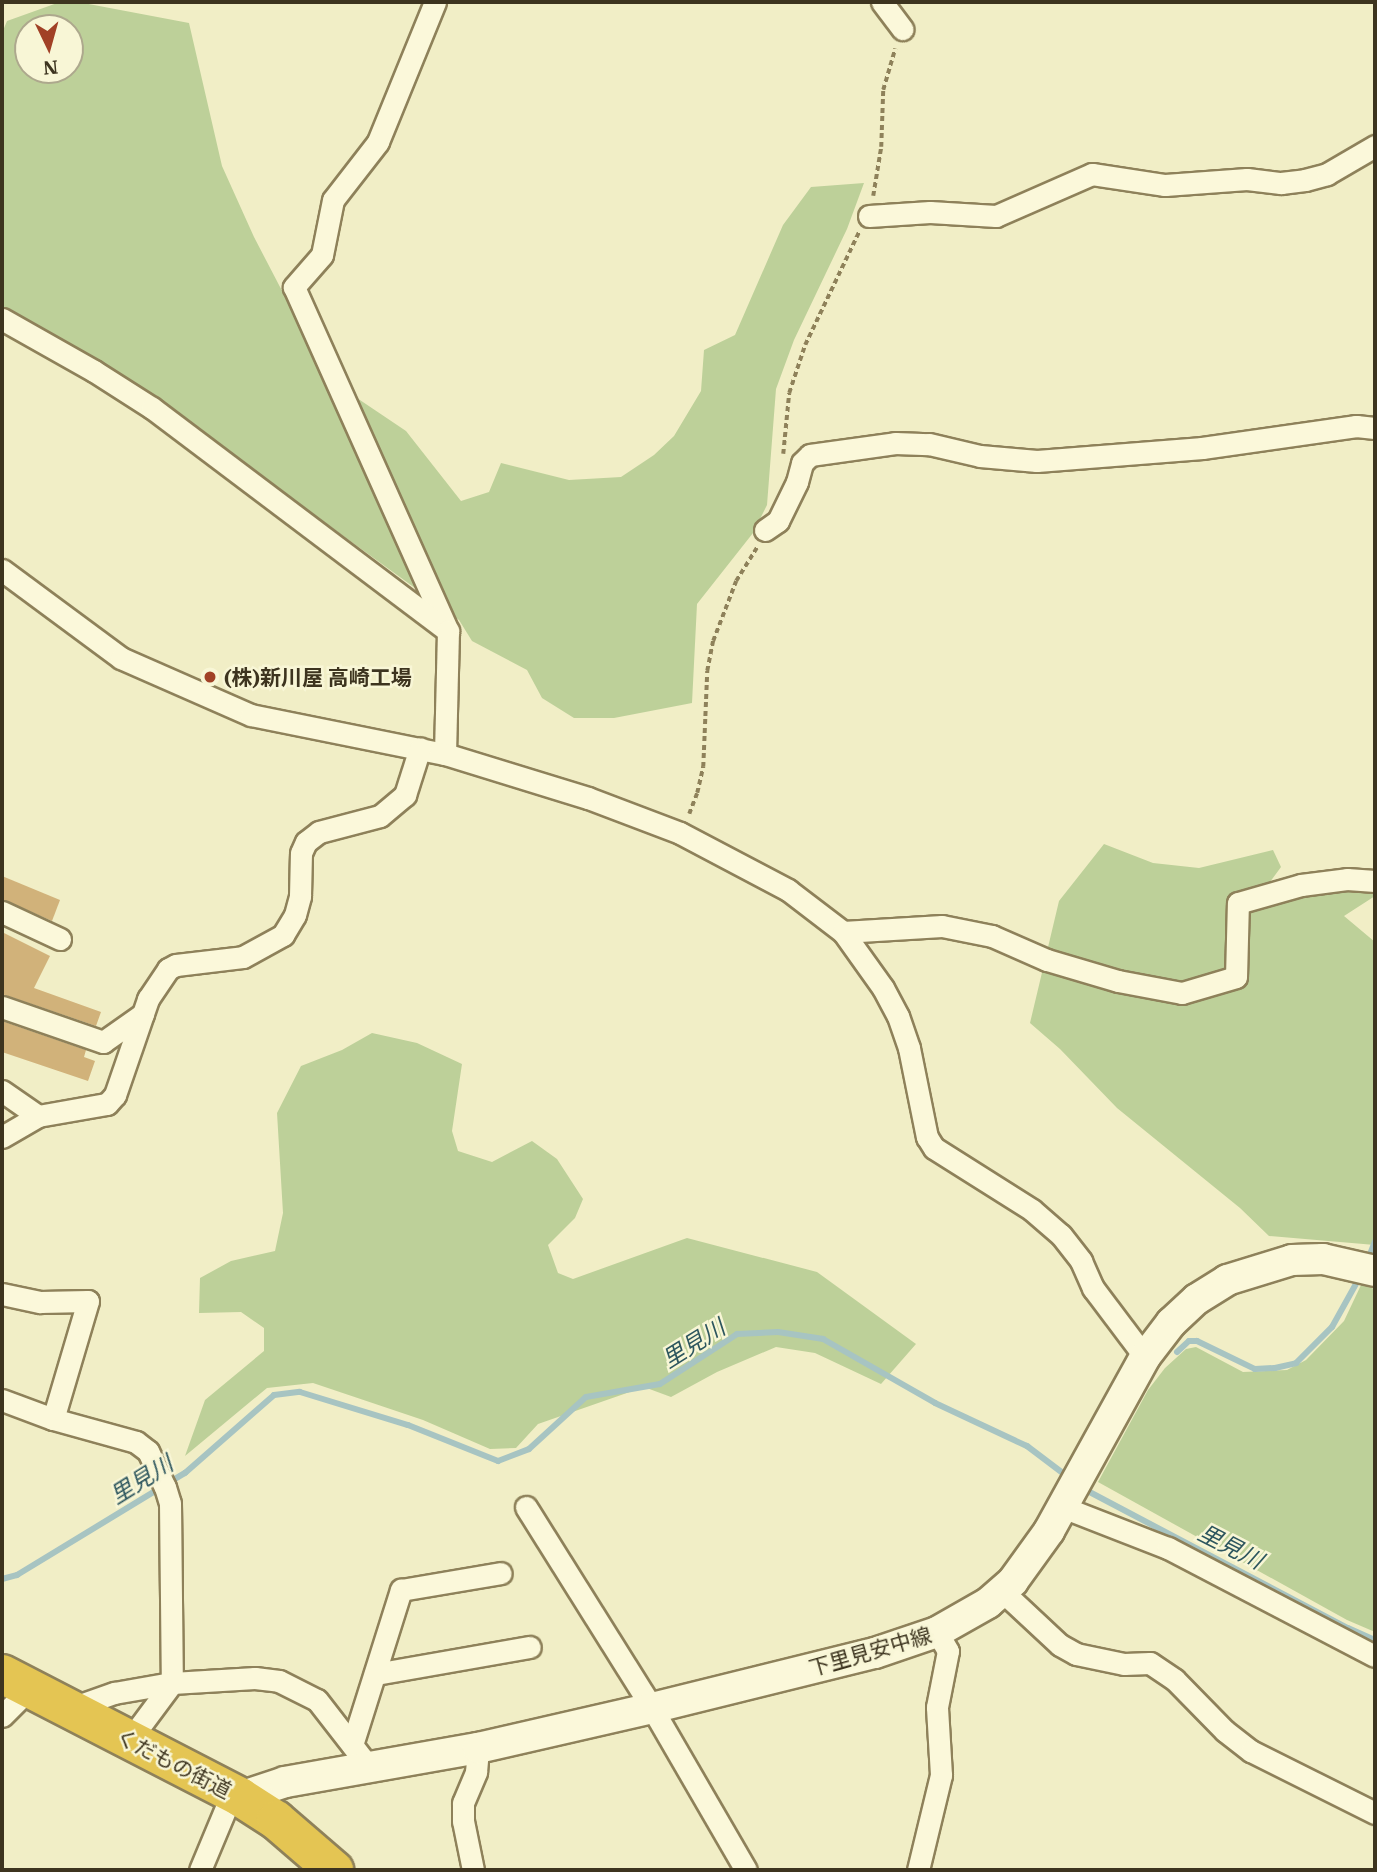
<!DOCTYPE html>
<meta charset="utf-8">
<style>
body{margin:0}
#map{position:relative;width:1377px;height:1872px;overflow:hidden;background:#f1eec6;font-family:"IBM Plex Serif","Noto Sans JP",serif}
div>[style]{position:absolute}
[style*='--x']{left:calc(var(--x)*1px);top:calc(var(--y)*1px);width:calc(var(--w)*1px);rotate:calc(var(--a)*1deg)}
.green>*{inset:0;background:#bdd099}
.stream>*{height:6px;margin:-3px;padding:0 3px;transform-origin:3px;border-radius:3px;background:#a7c4c2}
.building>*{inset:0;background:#d1b27a}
.path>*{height:3.5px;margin-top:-1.75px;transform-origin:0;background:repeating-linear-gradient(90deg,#8e815a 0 5px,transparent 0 8.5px)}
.roads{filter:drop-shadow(2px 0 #8e815a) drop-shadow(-2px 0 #8e815a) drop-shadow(0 2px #8e815a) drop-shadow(0 -2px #8e815a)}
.street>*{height:21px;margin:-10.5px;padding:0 10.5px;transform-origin:10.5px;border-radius:10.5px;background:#fbf8da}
.secondary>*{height:30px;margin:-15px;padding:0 15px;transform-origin:15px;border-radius:15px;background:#fbf8da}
.highway>*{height:38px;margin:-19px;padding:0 19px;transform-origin:19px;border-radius:19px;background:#e4c553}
.dots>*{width:19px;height:19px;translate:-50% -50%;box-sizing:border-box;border:4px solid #f8f6d6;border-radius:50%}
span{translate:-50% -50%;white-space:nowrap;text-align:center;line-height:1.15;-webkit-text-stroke:5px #f8f6d6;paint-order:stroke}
.poi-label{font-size:21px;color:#3d341f;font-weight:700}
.left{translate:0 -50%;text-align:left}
.street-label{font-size:21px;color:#3d341f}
.water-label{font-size:23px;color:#2d565e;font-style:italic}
.frame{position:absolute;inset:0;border:4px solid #3d341f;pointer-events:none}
.north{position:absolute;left:14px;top:14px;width:70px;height:70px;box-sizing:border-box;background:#f8f6d6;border:2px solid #ada88d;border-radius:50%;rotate:175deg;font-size:19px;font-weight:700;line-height:28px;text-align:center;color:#3d341f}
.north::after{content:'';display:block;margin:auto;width:24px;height:32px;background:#a14126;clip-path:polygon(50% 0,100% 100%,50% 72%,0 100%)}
</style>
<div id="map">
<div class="green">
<div style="clip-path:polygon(evenodd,60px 2px,78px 2px,189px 23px,222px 166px,254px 237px,305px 335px,351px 394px,406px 431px,461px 501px,489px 492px,501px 463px,569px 480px,621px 477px,654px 455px,674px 436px,701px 391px,704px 350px,735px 335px,783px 225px,811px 187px,864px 183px,847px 229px,794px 340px,776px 389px,767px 505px,753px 533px,697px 604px,692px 703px,614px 718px,574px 718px,542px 698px,527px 670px,472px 641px,459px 620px,170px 410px,2px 312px,2px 33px,7px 21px,60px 2px,28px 28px,70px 28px,70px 70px,28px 70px,28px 28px)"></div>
<div style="clip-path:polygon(1104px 844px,1153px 863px,1199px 868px,1273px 850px,1281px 867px,1259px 897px,1375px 884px,1375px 896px,1344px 916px,1375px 942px,1375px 1245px,1269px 1236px,1240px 1208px,1117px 1108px,1060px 1049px,1030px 1023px,1059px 901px)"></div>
<div style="clip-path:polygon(372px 1033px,417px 1043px,462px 1064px,452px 1131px,458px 1151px,492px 1162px,532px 1141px,557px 1159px,583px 1199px,575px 1218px,548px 1245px,558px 1273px,573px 1279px,687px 1238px,817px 1272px,916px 1344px,881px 1384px,815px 1353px,776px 1347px,717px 1372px,671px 1397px,644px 1387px,538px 1424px,516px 1448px,490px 1449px,423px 1420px,313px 1383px,267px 1388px,185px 1456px,205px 1400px,264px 1351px,264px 1328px,241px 1312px,199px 1313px,200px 1278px,231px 1261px,275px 1251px,283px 1213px,277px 1113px,301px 1066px,342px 1050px)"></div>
<div style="clip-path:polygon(1361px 1285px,1375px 1289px,1375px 1632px,1347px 1620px,1098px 1482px,1148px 1390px,1165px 1368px,1186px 1349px,1196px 1347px,1243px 1372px,1287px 1370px,1306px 1360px,1344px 1321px)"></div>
</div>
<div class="stream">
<div style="--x:1367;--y:1262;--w:22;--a:-69"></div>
<div style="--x:1177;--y:1352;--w:16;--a:-43"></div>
<div style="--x:1189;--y:1341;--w:8;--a:0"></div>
<div style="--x:1197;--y:1341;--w:64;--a:25.8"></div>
<div style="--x:1255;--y:1369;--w:20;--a:-3"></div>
<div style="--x:1275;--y:1368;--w:22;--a:-13"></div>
<div style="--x:1296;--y:1363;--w:51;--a:-45"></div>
<div style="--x:1332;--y:1327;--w:60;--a:-60.9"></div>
<div style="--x:1082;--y:1488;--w:301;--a:27.8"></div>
<div style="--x:1348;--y:1628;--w:30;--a:24"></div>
<div style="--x:2;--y:1579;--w:16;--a:-15"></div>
<div style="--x:17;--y:1575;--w:197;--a:-31.3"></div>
<div style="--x:185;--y:1473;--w:118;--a:-41.2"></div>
<div style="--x:274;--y:1395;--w:26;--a:-7"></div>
<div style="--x:300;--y:1392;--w:113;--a:17"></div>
<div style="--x:408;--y:1425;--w:97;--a:21.8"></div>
<div style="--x:498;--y:1461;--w:33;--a:-21"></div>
<div style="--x:529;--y:1449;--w:77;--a:-42.4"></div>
<div style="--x:586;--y:1397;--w:75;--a:-10"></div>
<div style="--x:660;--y:1384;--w:92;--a:-33"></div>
<div style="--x:737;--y:1334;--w:41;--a:-2.8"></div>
<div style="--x:778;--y:1332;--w:46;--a:8.8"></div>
<div style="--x:823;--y:1339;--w:129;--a:29.7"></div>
<div style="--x:935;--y:1403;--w:102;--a:25.1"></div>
<div style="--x:1027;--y:1446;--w:51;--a:37.1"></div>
</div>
<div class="building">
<div style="clip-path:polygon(2px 876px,60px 900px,52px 921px,2px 899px)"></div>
<div style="clip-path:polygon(2px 932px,50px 956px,34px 988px,101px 1012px,96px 1026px,2px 994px)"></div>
<div style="clip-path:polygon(2px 1021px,86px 1050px,84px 1057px,95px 1061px,88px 1081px,2px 1052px)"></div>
</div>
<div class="path">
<div style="--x:873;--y:196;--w:50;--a:-80.7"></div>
<div style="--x:881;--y:147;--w:57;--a:-88"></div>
<div style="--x:883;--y:90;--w:43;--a:-73.7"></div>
<div style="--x:783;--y:454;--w:61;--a:-84.4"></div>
<div style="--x:789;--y:393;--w:51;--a:-71.6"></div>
<div style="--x:805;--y:345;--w:125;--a:-64.5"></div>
<div style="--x:689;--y:814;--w:22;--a:-69"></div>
<div style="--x:697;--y:793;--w:27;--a:-77"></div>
<div style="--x:703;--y:767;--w:96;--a:-87.6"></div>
<div style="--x:707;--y:671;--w:31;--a:-79"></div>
<div style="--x:713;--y:641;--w:64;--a:-69"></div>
<div style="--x:736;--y:581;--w:39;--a:-58"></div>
</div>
<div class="roads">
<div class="street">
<div style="--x:435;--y:2;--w:151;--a:112.2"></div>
<div style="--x:378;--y:142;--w:73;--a:127.8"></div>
<div style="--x:333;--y:200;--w:56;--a:101.3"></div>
<div style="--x:322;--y:255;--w:43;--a:131.2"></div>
<div style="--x:294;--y:287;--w:377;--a:65.9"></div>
<div style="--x:882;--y:2;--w:34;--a:53"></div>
<div style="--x:869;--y:216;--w:61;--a:-3.8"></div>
<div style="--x:930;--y:212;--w:66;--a:3.5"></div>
<div style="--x:996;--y:216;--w:105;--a:-23.6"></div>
<div style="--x:1092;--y:174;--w:74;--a:8.6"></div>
<div style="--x:1165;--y:185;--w:82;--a:-4.2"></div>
<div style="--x:1247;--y:179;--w:34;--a:7"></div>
<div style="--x:1281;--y:183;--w:24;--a:-7"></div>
<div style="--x:1305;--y:180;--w:23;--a:-15"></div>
<div style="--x:1327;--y:174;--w:56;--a:-30.3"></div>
<div style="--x:2;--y:319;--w:106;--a:29.5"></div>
<div style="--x:94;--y:371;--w:69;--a:32.5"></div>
<div style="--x:152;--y:408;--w:371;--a:37"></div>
<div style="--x:448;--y:631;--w:123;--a:91.4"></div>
<div style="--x:765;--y:530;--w:16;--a:-35"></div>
<div style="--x:778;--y:521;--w:43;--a:-64"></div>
<div style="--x:797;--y:482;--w:20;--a:-75"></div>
<div style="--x:802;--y:463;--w:11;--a:-45"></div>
<div style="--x:810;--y:455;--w:86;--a:-8"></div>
<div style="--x:895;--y:443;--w:34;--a:2"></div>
<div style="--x:929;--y:444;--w:52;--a:13.2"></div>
<div style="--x:980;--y:456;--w:57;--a:5"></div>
<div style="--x:1037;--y:461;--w:166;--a:-4.5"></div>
<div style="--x:1202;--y:448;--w:156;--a:-8.1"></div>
<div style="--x:1356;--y:426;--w:19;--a:6"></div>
<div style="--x:2;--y:570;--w:148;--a:36.5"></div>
<div style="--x:121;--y:658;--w:142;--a:23.7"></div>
<div style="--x:251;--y:715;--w:198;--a:11.4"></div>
<div style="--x:445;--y:754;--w:150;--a:17.1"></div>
<div style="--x:588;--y:798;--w:98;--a:20.8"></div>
<div style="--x:680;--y:833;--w:122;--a:27.8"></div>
<div style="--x:788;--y:890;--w:69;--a:37.4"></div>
<div style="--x:843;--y:932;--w:69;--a:54.5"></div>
<div style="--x:883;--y:988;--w:32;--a:62"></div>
<div style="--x:898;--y:1016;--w:34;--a:71"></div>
<div style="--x:909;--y:1048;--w:91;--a:78.6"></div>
<div style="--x:927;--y:1137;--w:13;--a:58"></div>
<div style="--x:934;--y:1148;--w:116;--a:32.3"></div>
<div style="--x:1032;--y:1210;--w:38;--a:41"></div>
<div style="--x:1061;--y:1235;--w:33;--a:52"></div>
<div style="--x:1081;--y:1261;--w:30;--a:66"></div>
<div style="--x:1093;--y:1288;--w:86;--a:53"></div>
<div style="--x:2;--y:912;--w:64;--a:25"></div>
<div style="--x:843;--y:932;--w:99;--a:-3.5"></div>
<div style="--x:942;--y:926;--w:51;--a:11.3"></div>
<div style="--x:992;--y:936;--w:60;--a:23.6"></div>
<div style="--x:1047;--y:960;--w:74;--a:16.5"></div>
<div style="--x:1118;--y:981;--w:65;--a:10.6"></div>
<div style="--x:1182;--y:993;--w:56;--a:-16.5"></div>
<div style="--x:1236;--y:977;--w:74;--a:-88.5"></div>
<div style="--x:1238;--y:903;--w:66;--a:-15.9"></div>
<div style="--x:1301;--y:885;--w:46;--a:-7.4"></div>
<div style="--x:1347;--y:879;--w:28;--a:4"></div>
<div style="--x:2;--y:1007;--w:107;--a:19.1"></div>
<div style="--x:103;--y:1042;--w:49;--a:-35"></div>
<div style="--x:2;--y:1091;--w:44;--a:34.8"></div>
<div style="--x:2;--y:1137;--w:42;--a:-30.3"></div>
<div style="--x:38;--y:1116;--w:70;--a:-9.9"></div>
<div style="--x:107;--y:1104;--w:12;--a:-48"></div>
<div style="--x:115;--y:1095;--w:102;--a:-71"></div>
<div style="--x:148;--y:999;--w:36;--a:-56"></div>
<div style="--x:168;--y:969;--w:9;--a:-27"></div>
<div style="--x:176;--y:965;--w:67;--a:-6.8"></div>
<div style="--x:243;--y:957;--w:46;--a:-28.8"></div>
<div style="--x:283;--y:935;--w:23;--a:-59"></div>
<div style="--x:295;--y:915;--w:20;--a:-75"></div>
<div style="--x:300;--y:896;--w:43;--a:-88.7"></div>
<div style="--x:301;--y:853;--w:12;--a:-66"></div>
<div style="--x:306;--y:842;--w:16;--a:-38"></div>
<div style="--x:319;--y:832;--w:63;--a:-14.7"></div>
<div style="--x:380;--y:816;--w:33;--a:-40"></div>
<div style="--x:405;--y:795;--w:49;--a:-72.3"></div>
<div style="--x:2;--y:1294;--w:39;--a:12"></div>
<div style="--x:40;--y:1302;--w:48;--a:-1.2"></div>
<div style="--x:88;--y:1301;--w:123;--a:106.5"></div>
<div style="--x:2;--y:1400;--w:54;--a:20.4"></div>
<div style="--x:53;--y:1419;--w:86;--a:15.5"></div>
<div style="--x:136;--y:1442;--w:15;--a:37"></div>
<div style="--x:148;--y:1451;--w:40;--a:65"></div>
<div style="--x:165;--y:1487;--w:17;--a:73"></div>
<div style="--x:170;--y:1503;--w:180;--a:89.4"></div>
<div style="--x:172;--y:1683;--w:72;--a:126.6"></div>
<div style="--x:1060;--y:1506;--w:116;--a:21.3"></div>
<div style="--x:1168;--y:1548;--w:233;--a:27.6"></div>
<div style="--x:526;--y:1507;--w:237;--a:57.9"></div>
<div style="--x:652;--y:1708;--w:187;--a:59.9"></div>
<div style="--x:1002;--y:1591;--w:79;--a:43"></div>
<div style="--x:1060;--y:1645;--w:18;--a:29"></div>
<div style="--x:1076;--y:1654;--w:49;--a:11.8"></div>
<div style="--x:1124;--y:1664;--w:26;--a:-2"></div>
<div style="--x:1150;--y:1663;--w:30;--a:34"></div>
<div style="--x:1175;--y:1680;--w:71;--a:45.6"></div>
<div style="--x:1225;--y:1731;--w:33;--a:38"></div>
<div style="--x:1251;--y:1751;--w:139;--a:26.6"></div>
<div style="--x:375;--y:1674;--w:157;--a:-9.9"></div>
<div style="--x:69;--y:1709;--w:48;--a:-19.6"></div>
<div style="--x:114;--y:1693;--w:59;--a:-9.8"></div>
<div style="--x:172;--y:1683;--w:83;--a:-3.4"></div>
<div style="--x:255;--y:1678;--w:24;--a:7"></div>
<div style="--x:279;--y:1681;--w:42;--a:26.6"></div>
<div style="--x:317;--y:1700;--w:85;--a:52.2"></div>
<div style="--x:2;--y:1716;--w:40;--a:-45"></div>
<div style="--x:352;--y:1745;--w:163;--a:-72.5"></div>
<div style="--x:401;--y:1590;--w:101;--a:-9.6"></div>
<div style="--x:200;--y:1870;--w:73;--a:-67.3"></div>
<div style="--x:228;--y:1803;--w:13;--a:-27"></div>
<div style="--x:473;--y:1870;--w:50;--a:-101.5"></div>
<div style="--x:463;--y:1821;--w:18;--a:-90"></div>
<div style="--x:463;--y:1803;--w:34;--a:-67"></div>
<div style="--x:476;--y:1772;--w:24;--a:-85"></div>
<div style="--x:918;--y:1870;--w:98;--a:-76.4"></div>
<div style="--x:941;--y:1775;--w:68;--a:-93.4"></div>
<div style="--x:937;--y:1707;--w:57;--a:-78.9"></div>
<div style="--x:948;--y:1651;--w:22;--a:-120"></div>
</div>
<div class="secondary">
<div style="--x:240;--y:1797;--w:47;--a:-18.4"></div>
<div style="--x:285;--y:1782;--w:196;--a:-10"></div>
<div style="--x:478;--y:1748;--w:179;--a:-12.9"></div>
<div style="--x:652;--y:1708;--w:230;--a:-13.9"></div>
<div style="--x:875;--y:1653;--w:65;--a:-18.7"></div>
<div style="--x:937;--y:1632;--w:59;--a:-29.6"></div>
<div style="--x:988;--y:1603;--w:33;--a:-41"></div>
<div style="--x:1013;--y:1581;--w:62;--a:-54.2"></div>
<div style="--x:1049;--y:1531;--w:199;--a:-61.1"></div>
<div style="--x:1145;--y:1357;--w:43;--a:-52.6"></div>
<div style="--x:1171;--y:1323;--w:35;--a:-43"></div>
<div style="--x:1197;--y:1299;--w:36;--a:-32"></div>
<div style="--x:1227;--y:1280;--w:68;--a:-17.1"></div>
<div style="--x:1292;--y:1260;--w:31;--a:-2"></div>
<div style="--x:1323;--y:1259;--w:53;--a:13"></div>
</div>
<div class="highway">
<div style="--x:2;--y:1674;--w:268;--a:27.3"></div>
<div style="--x:240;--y:1797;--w:43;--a:32.6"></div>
<div style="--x:276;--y:1820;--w:77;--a:40.8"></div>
</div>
</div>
<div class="dots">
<div style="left:210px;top:677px;background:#a14126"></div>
</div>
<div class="poi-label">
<span class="left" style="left:224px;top:677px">(株)新川屋 高崎工場</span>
</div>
<div class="street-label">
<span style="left:870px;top:1651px;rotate:-16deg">下里見安中線</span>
<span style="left:174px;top:1763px;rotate:27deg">くだもの街道</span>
</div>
<div class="water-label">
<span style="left:693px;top:1343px;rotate:-32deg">里見川</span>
<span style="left:141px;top:1479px;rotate:-32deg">里見川</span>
<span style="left:1231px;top:1546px;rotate:27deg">里見川</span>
</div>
<div class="frame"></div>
<div class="north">N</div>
</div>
